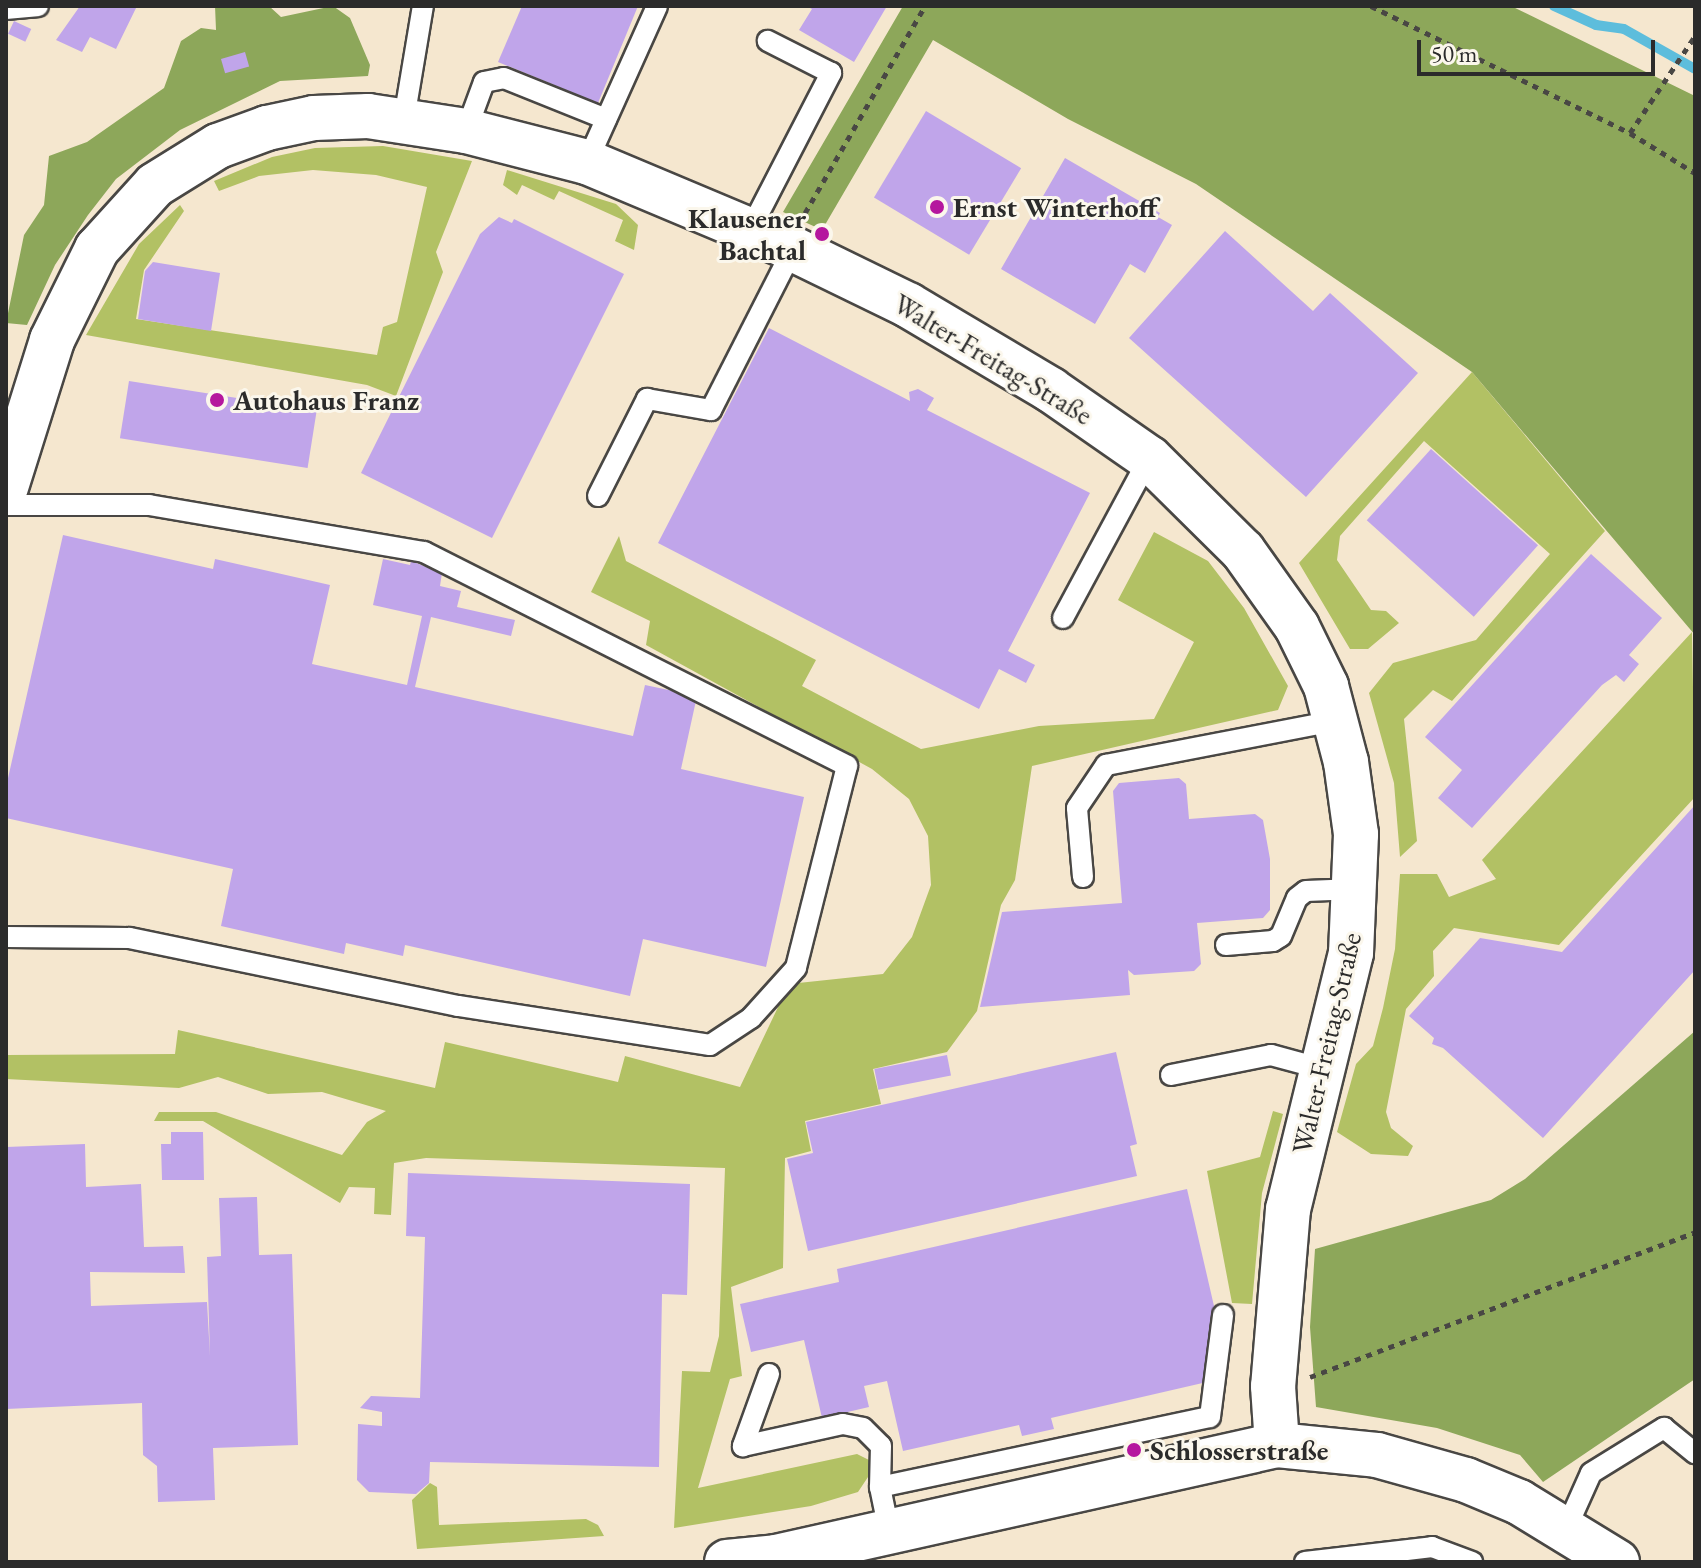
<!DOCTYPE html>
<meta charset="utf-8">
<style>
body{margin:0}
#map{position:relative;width:1701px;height:1568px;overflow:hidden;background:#f5e7cf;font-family:"EB Garamond",serif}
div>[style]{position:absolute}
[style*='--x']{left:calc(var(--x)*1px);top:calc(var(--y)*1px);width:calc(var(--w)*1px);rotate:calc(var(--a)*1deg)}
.green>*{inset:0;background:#b2c164}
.forest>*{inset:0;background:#8da75a}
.stream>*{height:10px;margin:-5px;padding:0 5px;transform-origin:5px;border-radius:5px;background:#5dbddc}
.building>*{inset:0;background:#c0a5ea;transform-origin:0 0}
.path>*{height:5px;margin-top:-2.5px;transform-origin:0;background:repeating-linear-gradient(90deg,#494744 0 6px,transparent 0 12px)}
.roads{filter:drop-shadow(2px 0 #494744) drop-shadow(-2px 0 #494744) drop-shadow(0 2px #494744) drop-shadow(0 -2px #494744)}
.service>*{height:20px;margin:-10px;padding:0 10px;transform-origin:10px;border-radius:10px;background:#fff}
.tertiary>*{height:44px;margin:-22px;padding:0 22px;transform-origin:22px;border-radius:22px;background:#fff}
.dots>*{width:22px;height:22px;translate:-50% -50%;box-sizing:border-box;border:4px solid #fbf7ec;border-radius:50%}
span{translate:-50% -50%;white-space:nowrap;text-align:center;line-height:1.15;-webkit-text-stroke:6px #fbf7ec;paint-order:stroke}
.poi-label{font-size:28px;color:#2b2b2b;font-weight:700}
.left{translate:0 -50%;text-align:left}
.right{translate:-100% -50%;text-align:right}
.street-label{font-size:28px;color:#2b2b2b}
.frame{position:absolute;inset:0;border:8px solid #2b2b2b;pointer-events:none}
.scale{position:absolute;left:1417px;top:40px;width:238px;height:36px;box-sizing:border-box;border:4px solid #2b2b2b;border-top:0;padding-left:10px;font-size:24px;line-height:28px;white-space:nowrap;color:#2b2b2b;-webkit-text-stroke:6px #fbf7ec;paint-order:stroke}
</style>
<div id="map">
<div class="green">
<div style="clip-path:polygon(383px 146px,472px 161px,436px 252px,443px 272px,396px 396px,367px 385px,86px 335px,139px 244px,180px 205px,184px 211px,144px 270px,136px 319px,377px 355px,383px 327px,397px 322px,427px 187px,376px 175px,313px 170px,259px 176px,219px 191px,214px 181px,272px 157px,315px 148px)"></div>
<div style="clip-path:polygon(507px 170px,616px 204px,638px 225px,634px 250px,615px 241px,623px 220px,559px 191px,554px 200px,522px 185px,517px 195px,503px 185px)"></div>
<div style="clip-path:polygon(1472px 372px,1605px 531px,1452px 701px,1433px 690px,1404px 719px,1417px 841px,1400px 857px,1394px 783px,1369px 693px,1393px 663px,1476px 640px,1550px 554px,1424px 441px,1340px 536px,1337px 560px,1371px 610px,1386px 611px,1399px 623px,1368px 649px,1350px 649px,1299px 563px)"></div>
<div style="clip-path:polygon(1154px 532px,1208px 561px,1244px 608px,1288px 686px,1278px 710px,1032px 766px,1015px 880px,1001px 905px,977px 1011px,947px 1052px,873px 1069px,881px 1104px,805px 1121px,811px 1151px,785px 1158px,783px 1268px,731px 1287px,742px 1376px,730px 1379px,698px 1488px,857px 1454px,871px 1461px,872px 1471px,858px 1492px,811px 1506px,674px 1528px,682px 1371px,710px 1372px,719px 1336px,725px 1168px,426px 1158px,394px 1163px,391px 1215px,374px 1214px,375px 1188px,349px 1187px,340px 1203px,203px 1121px,154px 1121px,159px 1112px,216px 1112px,342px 1155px,367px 1122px,386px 1111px,322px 1092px,268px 1094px,218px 1077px,179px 1088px,6px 1079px,6px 1055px,175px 1054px,178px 1030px,435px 1088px,445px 1042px,618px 1082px,625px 1056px,740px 1087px,789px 984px,883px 974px,912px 937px,931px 885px,928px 836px,909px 799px,872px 769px,646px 645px,650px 621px,591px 592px,619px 536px,626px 561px,816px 660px,802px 686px,921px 749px,1039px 726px,1154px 719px,1194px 642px,1118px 600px)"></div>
<div style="clip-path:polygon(1692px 632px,1695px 797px,1559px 945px,1454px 928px,1433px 951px,1434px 976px,1406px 1009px,1386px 1112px,1391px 1128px,1413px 1146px,1408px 1156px,1371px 1154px,1337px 1132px,1356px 1064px,1373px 1046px,1383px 1008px,1395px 949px,1400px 874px,1437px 874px,1449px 897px,1496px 879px,1482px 860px)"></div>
<div style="clip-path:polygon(1273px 1111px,1283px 1114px,1262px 1193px,1252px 1304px,1232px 1303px,1207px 1171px,1260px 1157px)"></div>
<div style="clip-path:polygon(430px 1483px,437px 1487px,439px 1525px,586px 1519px,598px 1525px,604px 1536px,417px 1549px,412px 1500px)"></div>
</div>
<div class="forest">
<div style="clip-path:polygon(215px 6px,269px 6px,281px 17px,333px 6px,350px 18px,370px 65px,368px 76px,280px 81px,180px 130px,116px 179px,88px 215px,55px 265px,27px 325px,6px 323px,24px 235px,44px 205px,49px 156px,87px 142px,164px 88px,181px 41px,201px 28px,216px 30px)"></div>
<div style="clip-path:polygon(903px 6px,1511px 6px,1695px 96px,1695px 635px,1472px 372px,1196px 184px,1068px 119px,933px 40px,822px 230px,783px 212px)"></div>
<div style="clip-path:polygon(1695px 1031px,1695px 1379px,1543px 1482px,1520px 1455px,1437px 1428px,1316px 1407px,1310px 1327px,1315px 1249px,1491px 1200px,1525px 1179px)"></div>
</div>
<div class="stream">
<div style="--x:1554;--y:6;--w:46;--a:24.3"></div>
<div style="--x:1596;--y:25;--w:28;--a:8"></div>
<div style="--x:1624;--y:29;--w:81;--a:29.4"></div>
</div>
<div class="building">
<div style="clip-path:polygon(80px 6px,137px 6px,116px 49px,90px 37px,82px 52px,56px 40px)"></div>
<div style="clip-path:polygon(522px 6px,638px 6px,598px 103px,498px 62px)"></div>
<div style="clip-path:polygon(806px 6px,887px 6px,854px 62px,799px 30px,812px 9px)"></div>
<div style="left:14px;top:21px;width:19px;height:14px;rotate:25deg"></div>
<div style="left:245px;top:52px;width:15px;height:25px;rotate:74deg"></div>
<div style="left:926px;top:111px;width:111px;height:101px;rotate:31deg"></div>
<div style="clip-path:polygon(1065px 158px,1160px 213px,1158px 217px,1172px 225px,1145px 273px,1130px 264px,1095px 324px,1001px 269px)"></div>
<div style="clip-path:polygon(499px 217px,512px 223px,514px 219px,624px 274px,492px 538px,361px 473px,480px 234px)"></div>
<div style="clip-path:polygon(1225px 231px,1313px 311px,1330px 293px,1418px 373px,1306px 497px,1129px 338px)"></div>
<div style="clip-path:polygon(153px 262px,220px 273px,211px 331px,138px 319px,145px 271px)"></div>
<div style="clip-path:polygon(769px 328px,910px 401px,909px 392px,918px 389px,934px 398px,927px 410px,1090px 493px,1008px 651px,1035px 665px,1026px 683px,999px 669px,979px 709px,658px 543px)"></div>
<div style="left:129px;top:381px;width:190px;height:58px;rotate:9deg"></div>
<div style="left:1431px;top:449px;width:144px;height:96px;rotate:42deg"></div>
<div style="clip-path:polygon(63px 535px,213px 569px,215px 559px,330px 585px,312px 664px,407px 685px,422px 616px,373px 605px,383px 559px,410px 565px,411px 561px,442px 573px,440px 586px,461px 591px,457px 607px,515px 620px,511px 636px,431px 617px,415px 687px,633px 736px,645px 685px,697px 696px,681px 769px,804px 797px,766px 967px,643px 939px,630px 996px,405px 945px,403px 956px,346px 943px,344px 954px,221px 926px,233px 869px,6px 818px,6px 787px)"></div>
<div style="clip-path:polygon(1591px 554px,1662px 618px,1629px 655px,1639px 664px,1624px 682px,1616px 675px,1602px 685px,1472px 828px,1438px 798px,1462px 770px,1425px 737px)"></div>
<div style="clip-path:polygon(1179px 778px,1186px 784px,1189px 819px,1255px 814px,1263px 820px,1270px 859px,1270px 910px,1263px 918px,1197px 923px,1201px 964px,1194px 971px,1134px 975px,1128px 970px,1130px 995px,980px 1007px,1002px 912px,1122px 903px,1113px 791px,1119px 783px)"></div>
<div style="clip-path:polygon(1695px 805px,1695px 970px,1543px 1138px,1443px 1048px,1432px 1044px,1434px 1038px,1409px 1016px,1480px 938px,1562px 952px)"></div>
<div style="clip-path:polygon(1116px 1052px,1137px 1144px,1130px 1146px,1137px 1176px,808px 1251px,787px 1159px,813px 1153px,806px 1122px)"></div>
<div style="left:947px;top:1055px;width:21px;height:74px;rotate:79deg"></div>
<div style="clip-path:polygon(171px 1132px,203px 1132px,204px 1180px,162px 1180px,161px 1144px,171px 1144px)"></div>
<div style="clip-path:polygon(85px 1144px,86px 1187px,141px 1184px,144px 1247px,183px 1246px,185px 1273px,90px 1272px,91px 1306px,207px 1302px,210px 1356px,207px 1257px,221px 1256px,219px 1198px,257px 1197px,259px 1255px,292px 1254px,298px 1445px,213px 1448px,215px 1500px,158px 1502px,157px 1466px,143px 1455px,142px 1403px,6px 1409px,6px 1147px)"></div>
<div style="clip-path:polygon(408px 1173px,690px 1184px,687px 1295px,662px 1294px,659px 1467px,430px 1462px,429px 1483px,416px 1494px,369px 1492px,357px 1480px,358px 1424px,382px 1426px,382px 1412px,360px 1408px,371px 1396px,420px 1398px,425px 1237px,406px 1236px)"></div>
<div style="clip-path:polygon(1187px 1189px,1214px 1306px,1207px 1382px,1051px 1418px,1054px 1429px,1022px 1436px,1019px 1425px,903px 1451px,887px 1381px,864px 1386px,869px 1407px,822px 1418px,804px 1340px,751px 1352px,740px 1304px,839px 1282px,837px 1269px)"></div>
</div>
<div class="path">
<div style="--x:1371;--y:6;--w:288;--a:26.1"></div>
<div style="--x:1630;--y:133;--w:76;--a:31.6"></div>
<div style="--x:1630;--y:133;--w:117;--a:-56.2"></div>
<div style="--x:805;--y:213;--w:239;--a:-59.9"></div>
<div style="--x:1310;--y:1377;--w:411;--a:-20.6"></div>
</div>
<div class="roads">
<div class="service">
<div style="--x:6;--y:9;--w:32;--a:-5"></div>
<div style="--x:404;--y:119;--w:115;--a:-80.5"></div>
<div style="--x:466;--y:131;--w:52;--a:-69.8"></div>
<div style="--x:484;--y:82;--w:20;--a:-11"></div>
<div style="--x:504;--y:78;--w:110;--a:21.9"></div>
<div style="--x:587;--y:162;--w:171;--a:-65.8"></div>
<div style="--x:750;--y:230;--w:177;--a:-62.7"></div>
<div style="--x:831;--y:73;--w:71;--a:-153.1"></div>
<div style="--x:598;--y:496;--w:109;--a:-63.2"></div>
<div style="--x:647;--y:399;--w:65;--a:9.8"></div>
<div style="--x:711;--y:410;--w:181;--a:-63"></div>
<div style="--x:6;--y:505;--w:143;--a:0"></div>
<div style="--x:149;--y:505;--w:279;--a:9.7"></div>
<div style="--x:424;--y:552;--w:474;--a:26.8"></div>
<div style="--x:847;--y:766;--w:208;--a:104.2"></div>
<div style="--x:796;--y:968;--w:67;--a:132"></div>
<div style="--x:751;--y:1018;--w:49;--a:146.6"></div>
<div style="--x:710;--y:1045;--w:255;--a:-171.2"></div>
<div style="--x:458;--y:1006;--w:336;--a:-168.3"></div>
<div style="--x:129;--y:938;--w:123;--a:-179.5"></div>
<div style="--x:1063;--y:618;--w:182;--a:-61.7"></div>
<div style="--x:1083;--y:877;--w:69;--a:-95"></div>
<div style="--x:1077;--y:808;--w:52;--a:-56"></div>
<div style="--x:1106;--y:765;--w:233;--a:-10.9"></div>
<div style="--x:1226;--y:945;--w:47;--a:-4.9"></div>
<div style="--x:1273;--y:941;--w:9;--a:-32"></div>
<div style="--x:1281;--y:936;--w:41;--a:-67.2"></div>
<div style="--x:1297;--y:898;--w:11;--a:-38"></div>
<div style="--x:1306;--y:891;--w:50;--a:-2.3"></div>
<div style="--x:1171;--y:1075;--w:102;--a:-11.3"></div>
<div style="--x:1271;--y:1055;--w:54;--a:15.1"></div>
<div style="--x:769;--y:1374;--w:77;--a:109.9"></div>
<div style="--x:743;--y:1446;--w:102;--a:-12.4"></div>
<div style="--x:843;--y:1424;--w:20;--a:11"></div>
<div style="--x:863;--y:1428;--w:25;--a:45"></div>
<div style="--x:881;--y:1446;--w:41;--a:91.4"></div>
<div style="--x:880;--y:1487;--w:45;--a:78.4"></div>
<div style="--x:880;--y:1487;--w:337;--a:-12"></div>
<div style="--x:1210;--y:1417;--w:103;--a:-82.7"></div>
<div style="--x:1566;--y:1529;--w:61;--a:-65.9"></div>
<div style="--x:1591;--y:1473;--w:86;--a:-31.7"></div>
<div style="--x:1664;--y:1428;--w:40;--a:39"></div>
<div style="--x:1305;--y:1562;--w:128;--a:-6.7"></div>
<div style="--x:1432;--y:1547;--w:43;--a:20.6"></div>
</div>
<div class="tertiary">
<div style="--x:6;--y:487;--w:154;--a:-72.6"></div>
<div style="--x:52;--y:340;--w:102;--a:-63.7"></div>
<div style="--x:97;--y:249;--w:86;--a:-47.8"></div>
<div style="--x:155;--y:185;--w:74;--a:-31.8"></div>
<div style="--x:218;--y:146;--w:52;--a:-20.2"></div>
<div style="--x:267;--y:128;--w:48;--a:-12"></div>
<div style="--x:314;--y:118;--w:54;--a:-2.1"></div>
<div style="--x:368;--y:116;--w:99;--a:8.7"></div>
<div style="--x:466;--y:131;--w:125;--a:14.4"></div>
<div style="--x:587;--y:162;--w:217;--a:22.8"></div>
<div style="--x:787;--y:246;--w:135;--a:26"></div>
<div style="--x:908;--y:305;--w:166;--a:30.7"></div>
<div style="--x:1051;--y:390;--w:119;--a:34.8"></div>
<div style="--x:1149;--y:458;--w:132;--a:44.7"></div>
<div style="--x:1243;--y:551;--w:93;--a:54.6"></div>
<div style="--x:1297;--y:627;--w:66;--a:63.8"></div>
<div style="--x:1326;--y:686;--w:79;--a:75.3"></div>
<div style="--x:1346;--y:762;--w:73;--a:82.1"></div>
<div style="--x:1356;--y:834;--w:119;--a:92.4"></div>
<div style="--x:1351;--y:953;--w:264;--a:103.8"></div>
<div style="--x:1288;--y:1209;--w:178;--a:94.8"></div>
<div style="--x:1273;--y:1386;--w:59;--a:86.1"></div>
<div style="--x:727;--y:1562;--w:49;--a:-5.8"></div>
<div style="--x:776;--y:1557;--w:513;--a:-12.6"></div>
<div style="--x:1277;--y:1445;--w:100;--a:5.7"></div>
<div style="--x:1377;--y:1455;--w:92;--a:15.7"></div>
<div style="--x:1466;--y:1480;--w:57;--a:22.5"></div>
<div style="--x:1519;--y:1502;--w:115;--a:31.5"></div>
</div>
</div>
<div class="dots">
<div style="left:937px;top:207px;background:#b5179e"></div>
<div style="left:822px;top:234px;background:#b5179e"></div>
<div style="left:217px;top:400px;background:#b5179e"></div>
<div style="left:1134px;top:1450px;background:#b5179e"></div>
</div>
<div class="poi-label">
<span class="left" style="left:953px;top:207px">Ernst Winterhoff</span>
<span class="right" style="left:806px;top:234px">Klausener<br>Bachtal</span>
<span class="left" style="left:233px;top:400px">Autohaus Franz</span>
<span class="left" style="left:1150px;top:1450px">Schlosserstraße</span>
</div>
<div class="street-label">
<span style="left:993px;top:359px;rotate:31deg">Walter-Freitag-Straße</span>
<span style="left:1326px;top:1043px;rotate:-77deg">Walter-Freitag-Straße</span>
</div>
<div class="frame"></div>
<div class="scale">50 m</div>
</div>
